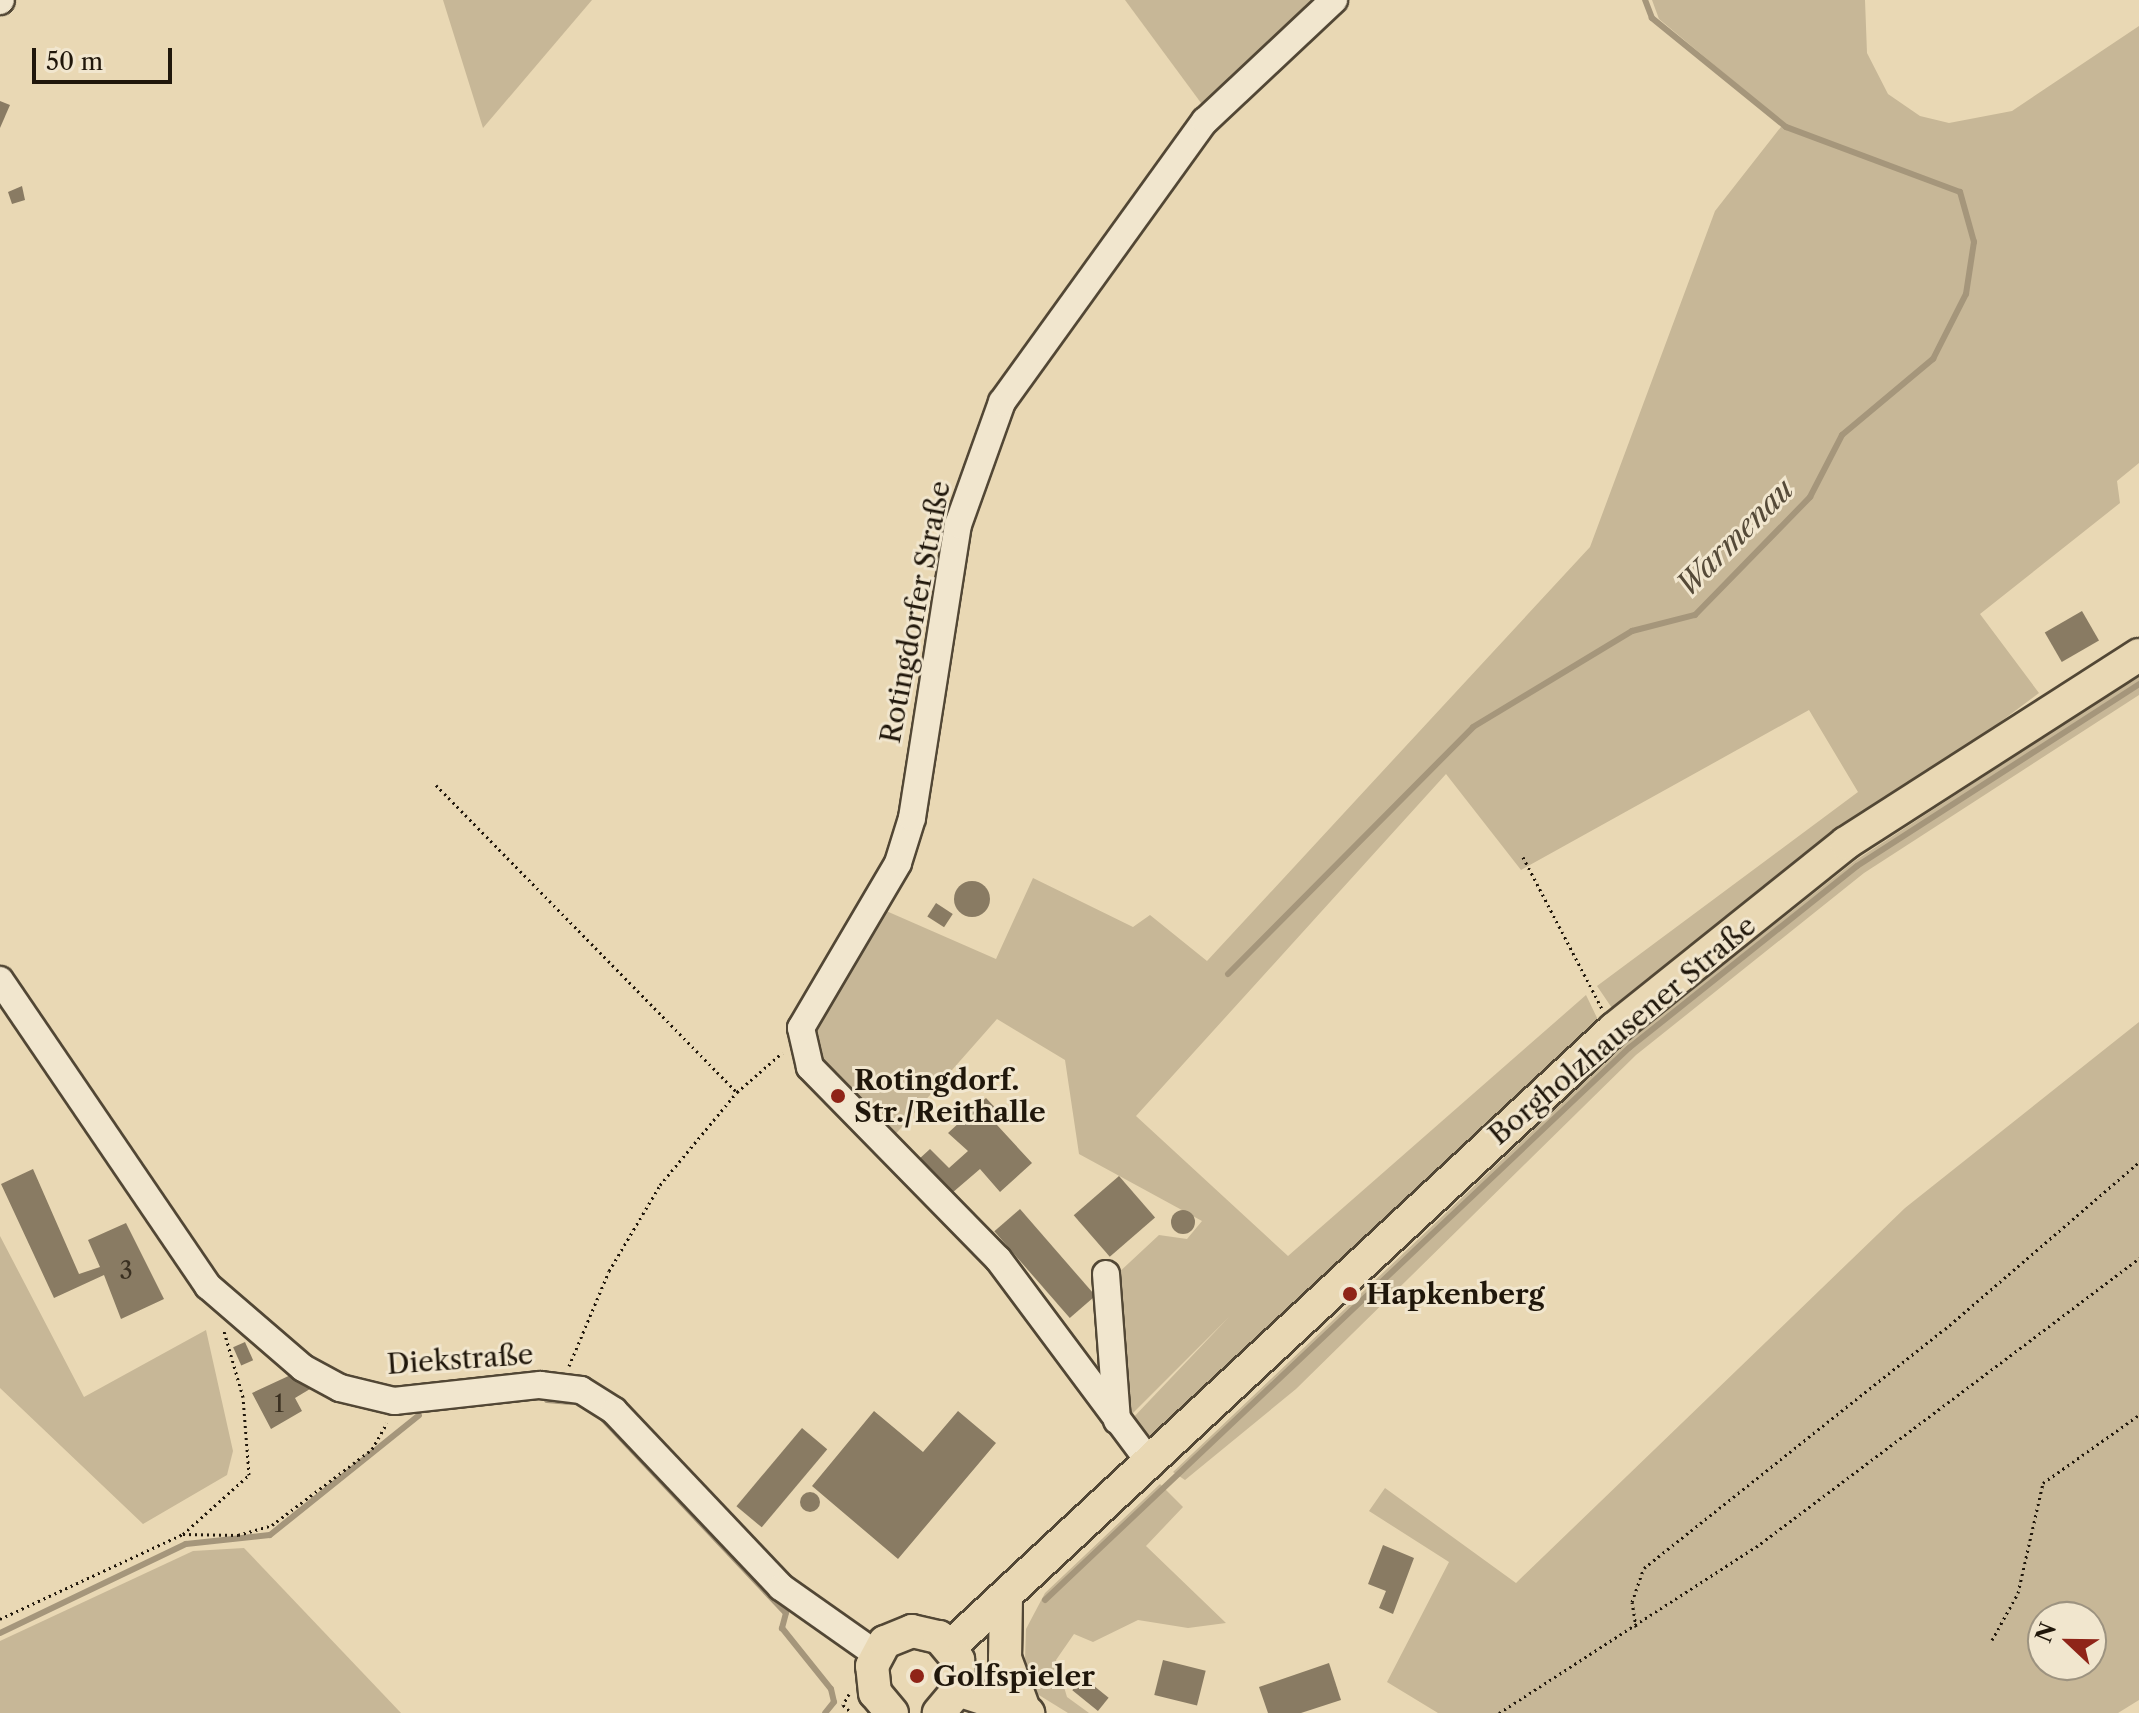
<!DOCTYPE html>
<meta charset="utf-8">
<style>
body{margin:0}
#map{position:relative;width:2139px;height:1713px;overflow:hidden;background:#e9d8b4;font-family:"Libre Caslon Text",serif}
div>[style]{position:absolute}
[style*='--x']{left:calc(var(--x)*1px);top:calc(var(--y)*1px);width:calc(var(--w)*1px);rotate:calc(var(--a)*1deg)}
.green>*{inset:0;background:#c7b797}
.stream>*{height:6px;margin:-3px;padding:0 3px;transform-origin:3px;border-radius:3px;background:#a5967b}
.building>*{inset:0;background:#897b63;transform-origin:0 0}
.round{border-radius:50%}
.path>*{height:3px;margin-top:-1.5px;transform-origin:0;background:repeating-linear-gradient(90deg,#20170b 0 2px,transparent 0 6px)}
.roads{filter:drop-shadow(2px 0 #524735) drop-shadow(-2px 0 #524735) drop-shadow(0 2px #524735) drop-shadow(0 -2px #524735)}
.minor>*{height:26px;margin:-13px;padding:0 13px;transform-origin:13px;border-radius:13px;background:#f1e6ce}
.major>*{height:32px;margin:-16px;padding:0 16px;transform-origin:16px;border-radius:16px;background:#e9d8b4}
.dots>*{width:22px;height:22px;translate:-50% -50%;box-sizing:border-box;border:4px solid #f1e6ce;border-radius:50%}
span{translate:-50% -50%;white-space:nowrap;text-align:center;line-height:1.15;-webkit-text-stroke:6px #f1e6ce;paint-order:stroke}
.number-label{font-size:24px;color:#3a3021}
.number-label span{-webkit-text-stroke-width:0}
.street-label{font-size:28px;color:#20170b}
.poi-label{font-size:28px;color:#20170b;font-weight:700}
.left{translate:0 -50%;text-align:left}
.water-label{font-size:30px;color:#554a38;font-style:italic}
.north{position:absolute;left:2027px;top:1601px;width:80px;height:80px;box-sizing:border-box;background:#f1e6ce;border:2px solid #9d9380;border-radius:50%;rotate:292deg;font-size:22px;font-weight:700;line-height:32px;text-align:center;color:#20170b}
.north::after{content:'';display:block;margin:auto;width:28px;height:36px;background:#8f2418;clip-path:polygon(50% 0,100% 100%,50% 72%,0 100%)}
.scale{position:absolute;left:32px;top:48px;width:140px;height:36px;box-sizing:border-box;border:4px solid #20170b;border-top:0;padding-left:10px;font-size:24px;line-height:28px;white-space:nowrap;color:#20170b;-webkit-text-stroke:6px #f1e6ce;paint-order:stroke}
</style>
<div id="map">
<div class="green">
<div style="clip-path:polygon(443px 0,592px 0,483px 128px)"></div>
<div style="clip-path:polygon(1125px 0,1321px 0,1204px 107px)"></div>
<div style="clip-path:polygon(1652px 0,1865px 0,1867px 53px,1888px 94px,1920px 116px,1949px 123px,2012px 111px,2139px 26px,2139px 463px,2117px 481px,2120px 503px,1980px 614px,2039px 693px,1614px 1011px,1597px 986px,1858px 792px,1809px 710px,1521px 870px,1446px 774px,1136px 1116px,1288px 1256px,1586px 995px,1600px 1024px,1148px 1439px,1130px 1421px,1229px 1317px,1127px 1419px,1115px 1276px,1159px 1235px,1187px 1239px,1202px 1221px,1079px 1154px,1065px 1060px,997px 1019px,893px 1137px,818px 1065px,810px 1028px,884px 910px,996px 959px,1033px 878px,1133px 927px,1150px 915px,1207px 961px,1590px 547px,1715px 211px,1784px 123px,1659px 19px)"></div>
<div style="clip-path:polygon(2139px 675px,2139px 695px,1864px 873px,1636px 1055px,1296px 1389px,1185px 1480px,1173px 1472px,1623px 1045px,1856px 860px)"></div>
<div style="clip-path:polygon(evenodd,2139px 1022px,2139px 1700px,2118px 1713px,1438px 1713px,1387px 1682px,1449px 1562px,1369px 1511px,1385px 1488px,1516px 1583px,1905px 1208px,2139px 1022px,2043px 1617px,2091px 1617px,2091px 1665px,2043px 1665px,2043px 1617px)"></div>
<div style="clip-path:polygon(0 1236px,84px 1397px,206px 1330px,233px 1451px,227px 1475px,143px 1524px,0 1388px)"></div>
<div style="clip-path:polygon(1160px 1484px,1183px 1507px,1146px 1546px,1226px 1623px,1188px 1628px,1138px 1620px,1093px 1642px,1074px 1634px,1056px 1660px,1067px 1697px,1089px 1713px,1068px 1713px,1034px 1692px,1016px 1664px,1025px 1660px,1026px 1629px,1045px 1593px)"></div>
<div style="clip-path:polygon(244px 1548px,401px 1713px,0 1713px,0 1641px,193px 1551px)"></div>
</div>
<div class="stream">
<div style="--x:1228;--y:974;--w:348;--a:-45.2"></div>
<div style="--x:1473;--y:727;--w:186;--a:-31.1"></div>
<div style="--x:1632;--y:631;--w:65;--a:-14.3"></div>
<div style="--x:1695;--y:615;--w:165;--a:-45.7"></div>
<div style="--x:1810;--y:497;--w:70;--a:-62.7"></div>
<div style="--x:1842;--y:435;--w:119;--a:-39.9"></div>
<div style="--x:1933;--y:359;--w:73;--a:-63.1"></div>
<div style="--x:1966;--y:294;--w:53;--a:-81.3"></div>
<div style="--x:1974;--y:242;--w:52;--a:-105.6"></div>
<div style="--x:1960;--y:192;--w:186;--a:-159.5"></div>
<div style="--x:1786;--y:127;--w:173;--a:-140.9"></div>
<div style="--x:1652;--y:18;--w:19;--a:-111"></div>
<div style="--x:547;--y:1400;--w:24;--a:5"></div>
<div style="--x:602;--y:1418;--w:268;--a:46.7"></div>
<div style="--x:786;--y:1613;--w:16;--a:105"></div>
<div style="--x:782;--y:1628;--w:78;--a:51.2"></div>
<div style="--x:831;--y:1689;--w:13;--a:77"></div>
<div style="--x:834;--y:1702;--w:14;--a:129"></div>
<div style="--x:1045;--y:1600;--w:804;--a:-43.39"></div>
<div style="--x:1629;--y:1048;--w:292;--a:-38.6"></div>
<div style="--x:1857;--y:866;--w:336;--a:-32.8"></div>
<div style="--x:0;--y:1633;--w:206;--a:-25.6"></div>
<div style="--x:186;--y:1544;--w:84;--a:-6.1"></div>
<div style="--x:270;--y:1535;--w:191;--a:-38.8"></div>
</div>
<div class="building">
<div style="clip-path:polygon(0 101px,10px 105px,0 128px)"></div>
<div style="clip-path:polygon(22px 186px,25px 200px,12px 204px,8px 192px)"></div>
<div style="left:2082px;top:611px;width:34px;height:43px;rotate:60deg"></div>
<div class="round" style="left:954px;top:881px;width:36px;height:36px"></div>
<div style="left:936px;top:903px;width:20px;height:16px;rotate:33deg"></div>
<div style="clip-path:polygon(986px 1098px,1005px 1118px,997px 1125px,1032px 1163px,1000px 1192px,980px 1169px,952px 1193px,918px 1160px,930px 1149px,949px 1168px,968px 1151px,948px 1133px)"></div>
<div style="clip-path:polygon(33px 1169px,79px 1274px,100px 1267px,88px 1240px,126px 1223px,164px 1299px,121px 1319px,104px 1275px,54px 1298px,1px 1184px)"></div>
<div style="left:1119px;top:1176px;width:55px;height:60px;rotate:49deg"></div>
<div style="left:1020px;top:1209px;width:115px;height:34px;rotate:49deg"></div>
<div class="round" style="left:1171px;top:1210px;width:24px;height:24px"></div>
<div style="left:245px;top:1342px;width:20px;height:13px;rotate:66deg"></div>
<div style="clip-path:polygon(295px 1373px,315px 1386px,295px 1398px,302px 1411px,271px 1429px,252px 1393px)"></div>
<div style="clip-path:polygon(874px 1411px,923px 1452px,958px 1411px,996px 1443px,898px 1559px,812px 1486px)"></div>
<div style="left:802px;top:1428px;width:33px;height:102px;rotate:40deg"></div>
<div class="round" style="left:800px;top:1492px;width:20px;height:20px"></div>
<div style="clip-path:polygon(1383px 1545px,1414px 1558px,1393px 1614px,1379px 1608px,1386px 1591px,1368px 1584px)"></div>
<div style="left:1163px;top:1660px;width:44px;height:36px;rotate:14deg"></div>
<div style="clip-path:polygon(1329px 1663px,1341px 1700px,1301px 1713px,1268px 1713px,1259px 1687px)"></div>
<div style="left:1083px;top:1677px;width:33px;height:17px;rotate:39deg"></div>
</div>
<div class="path">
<div style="--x:436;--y:785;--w:430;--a:45.6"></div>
<div style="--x:1523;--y:857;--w:171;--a:62.5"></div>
<div style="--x:569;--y:1366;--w:103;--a:-67.2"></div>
<div style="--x:609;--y:1271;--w:100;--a:-59.3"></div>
<div style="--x:660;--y:1185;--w:121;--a:-50.4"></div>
<div style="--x:737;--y:1092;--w:60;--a:-40.9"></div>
<div style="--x:183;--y:1534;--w:89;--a:-41.8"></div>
<div style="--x:249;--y:1475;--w:78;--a:-94.4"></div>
<div style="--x:243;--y:1397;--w:69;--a:-106.1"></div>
<div style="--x:0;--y:1619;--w:202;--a:-24.9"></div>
<div style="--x:183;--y:1534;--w:55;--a:1"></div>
<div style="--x:238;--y:1535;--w:35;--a:-16"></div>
<div style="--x:272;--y:1525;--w:126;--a:-37.2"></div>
<div style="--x:372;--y:1449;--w:30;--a:-60"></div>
<div style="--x:1636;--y:1627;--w:25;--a:-99"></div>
<div style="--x:1632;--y:1602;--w:36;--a:-71"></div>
<div style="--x:1644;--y:1568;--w:384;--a:-38.5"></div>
<div style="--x:1945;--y:1329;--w:256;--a:-40.7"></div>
<div style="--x:1992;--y:1640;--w:54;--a:-61"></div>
<div style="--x:2018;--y:1593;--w:113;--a:-77.2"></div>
<div style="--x:2043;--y:1483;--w:118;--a:-35.3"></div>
<div style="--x:849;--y:1694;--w:13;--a:119"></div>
<div style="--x:843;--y:1705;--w:12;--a:42"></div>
<div style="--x:1499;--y:1713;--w:306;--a:-32.9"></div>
<div style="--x:1756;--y:1547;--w:480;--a:-37"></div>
</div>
<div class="roads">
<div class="minor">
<div style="--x:0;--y:1;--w:1;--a:-45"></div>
<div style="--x:0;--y:980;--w:370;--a:55.8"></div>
<div style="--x:208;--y:1286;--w:125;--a:40.8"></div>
<div style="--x:303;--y:1368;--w:42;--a:28.4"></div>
<div style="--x:340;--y:1388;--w:56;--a:13.5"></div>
<div style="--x:394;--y:1401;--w:147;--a:-6.3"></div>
<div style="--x:540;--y:1385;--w:41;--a:7"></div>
<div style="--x:581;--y:1390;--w:39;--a:32"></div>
<div style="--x:614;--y:1411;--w:243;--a:46.5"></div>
<div style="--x:781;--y:1587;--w:116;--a:35.2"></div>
<div style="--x:1106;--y:1274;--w:147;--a:85.7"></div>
<div style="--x:1151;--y:1464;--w:256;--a:-126.7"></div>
<div style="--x:998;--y:1259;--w:269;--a:-134.4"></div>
<div style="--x:810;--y:1067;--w:40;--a:-103"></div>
<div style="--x:801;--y:1028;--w:191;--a:-59.5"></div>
<div style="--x:898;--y:863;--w:47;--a:-72.7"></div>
<div style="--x:912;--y:818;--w:297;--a:-81.1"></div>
<div style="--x:958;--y:525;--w:131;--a:-70.3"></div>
<div style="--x:1002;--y:402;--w:347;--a:-54.2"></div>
<div style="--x:1205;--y:121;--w:177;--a:-43.2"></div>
</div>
<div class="major">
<div style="--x:1006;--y:1597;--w:61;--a:90.9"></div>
<div style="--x:1005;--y:1658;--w:58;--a:69.7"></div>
<div style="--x:950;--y:1647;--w:907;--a:-42.95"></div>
<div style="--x:1614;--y:1029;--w:297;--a:-38.7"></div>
<div style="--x:1846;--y:843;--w:348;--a:-32.7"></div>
<div style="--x:958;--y:1690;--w:74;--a:18.2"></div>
<div style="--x:892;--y:1713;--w:26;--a:-130"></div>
<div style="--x:875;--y:1693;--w:27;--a:-96"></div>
<div style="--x:872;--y:1666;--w:27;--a:-62"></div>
<div style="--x:885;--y:1642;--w:29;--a:-22"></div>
<div style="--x:912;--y:1631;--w:28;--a:13"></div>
<div style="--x:939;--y:1637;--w:30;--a:50"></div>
<div style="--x:958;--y:1660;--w:30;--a:90"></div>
<div style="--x:958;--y:1690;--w:30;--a:130"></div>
</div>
</div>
<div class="dots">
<div style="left:838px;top:1096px;background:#8f2418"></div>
<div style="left:1350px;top:1294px;background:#8f2418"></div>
<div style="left:917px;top:1676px;background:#8f2418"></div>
</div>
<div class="number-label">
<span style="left:126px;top:1271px">3</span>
<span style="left:279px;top:1404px">1</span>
</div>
<div class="street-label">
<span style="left:915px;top:612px;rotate:-79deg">Rotingdorfer Straße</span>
<span style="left:1622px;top:1030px;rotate:-40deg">Borgholzhausener Straße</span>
<span style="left:460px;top:1359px;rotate:-4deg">Diekstraße</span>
</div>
<div class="poi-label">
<span class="left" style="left:854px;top:1096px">Rotingdorf.<br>Str./Reithalle</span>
<span class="left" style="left:1366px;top:1294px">Hapkenberg</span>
<span class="left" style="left:933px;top:1676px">Golfspieler</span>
</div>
<div class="water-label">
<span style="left:1735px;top:538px;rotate:-45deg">Warmenau</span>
</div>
<div class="north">N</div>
<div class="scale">50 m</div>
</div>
